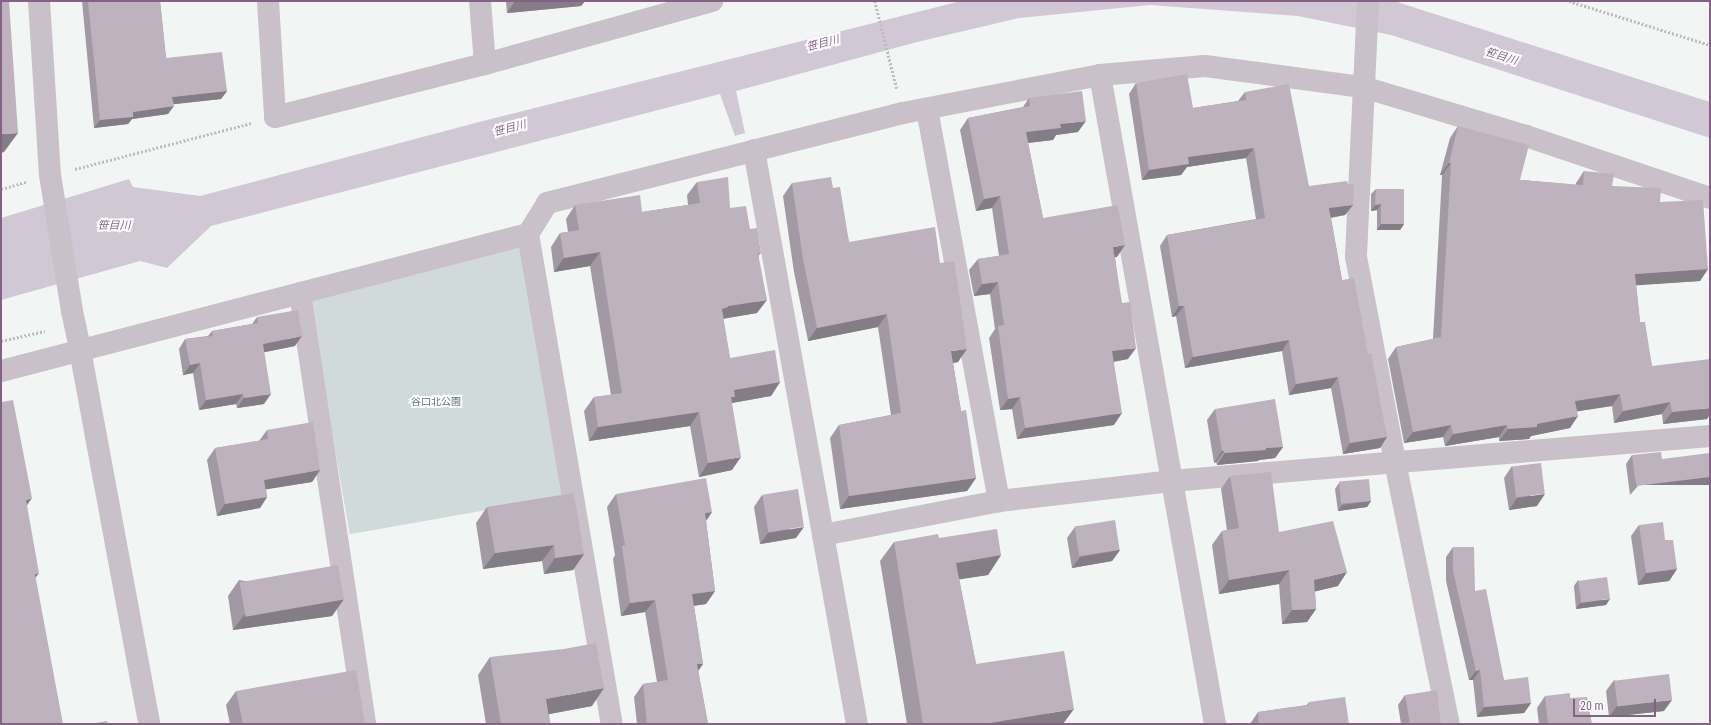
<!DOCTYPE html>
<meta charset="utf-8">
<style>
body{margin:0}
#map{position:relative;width:1711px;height:725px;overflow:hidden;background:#f1f6f4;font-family:"Roboto Condensed","Noto Sans JP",sans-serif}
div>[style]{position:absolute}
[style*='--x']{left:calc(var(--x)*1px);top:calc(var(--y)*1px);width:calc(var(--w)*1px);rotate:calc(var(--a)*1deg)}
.green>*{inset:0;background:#d0dadb;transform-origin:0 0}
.water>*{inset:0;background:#d2c7d5}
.path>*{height:2.5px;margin-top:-1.25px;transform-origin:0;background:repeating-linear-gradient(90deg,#c0bac0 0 2px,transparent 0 4px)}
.minor>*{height:22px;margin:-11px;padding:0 11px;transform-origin:11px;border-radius:11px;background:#c9c0c9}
.tertiary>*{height:22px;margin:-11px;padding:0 11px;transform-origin:11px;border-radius:11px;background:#c9c0c9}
.wall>*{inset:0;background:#a399a4}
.shaded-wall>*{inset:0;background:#857d86;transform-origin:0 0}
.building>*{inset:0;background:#beb2bf;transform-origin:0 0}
span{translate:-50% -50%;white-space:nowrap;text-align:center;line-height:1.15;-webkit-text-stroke:4px #fff;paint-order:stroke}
.park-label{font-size:10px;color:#61727c}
.water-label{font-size:11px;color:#8a6691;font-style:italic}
.frame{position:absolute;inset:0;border:2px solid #856285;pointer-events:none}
.scale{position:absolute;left:1573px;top:699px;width:83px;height:18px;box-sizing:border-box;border:2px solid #856285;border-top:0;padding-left:5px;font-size:12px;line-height:14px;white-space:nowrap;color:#856285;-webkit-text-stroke:3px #fff;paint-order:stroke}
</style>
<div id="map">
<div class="green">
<div style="left:521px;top:244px;width:256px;height:219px;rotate:80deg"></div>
</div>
<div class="water">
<div style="clip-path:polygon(961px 1px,1394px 1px,1710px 102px,1710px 138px,1391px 35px,1298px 16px,1150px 5px,1019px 18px,917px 42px,736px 91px,745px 133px,735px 136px,720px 94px,211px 226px,167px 268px,140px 261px,1px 300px,1px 218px,129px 179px,133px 187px,200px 196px,479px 122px)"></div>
</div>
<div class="path">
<div style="--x:875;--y:1;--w:91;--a:76"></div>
<div style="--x:1569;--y:1;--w:148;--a:17.3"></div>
<div style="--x:75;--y:169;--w:183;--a:-14.6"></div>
<div style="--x:1;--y:189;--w:26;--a:-16"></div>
<div style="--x:1;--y:341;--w:45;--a:-12.8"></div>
</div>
<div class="minor">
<div style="--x:39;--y:1;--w:174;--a:86.4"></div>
<div style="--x:50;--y:175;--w:138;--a:80.8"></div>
<div style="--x:72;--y:311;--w:40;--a:78"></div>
<div style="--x:268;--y:1;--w:116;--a:86.5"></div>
<div style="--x:275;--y:117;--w:217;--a:-14.2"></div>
<div style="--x:485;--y:64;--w:236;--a:-15.5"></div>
<div style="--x:480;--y:1;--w:63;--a:85.5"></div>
<div style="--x:1368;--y:1;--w:256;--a:92.7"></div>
<div style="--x:1356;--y:257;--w:209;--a:79.2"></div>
<div style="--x:1395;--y:462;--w:268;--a:78.4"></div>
<div style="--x:1100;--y:75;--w:659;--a:79.95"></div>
<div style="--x:927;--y:109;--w:399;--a:79.6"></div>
<div style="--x:754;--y:150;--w:583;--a:79.83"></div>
<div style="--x:528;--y:234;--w:497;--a:80.3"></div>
<div style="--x:300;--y:293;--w:436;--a:81.4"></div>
<div style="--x:1;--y:371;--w:545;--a:-14.57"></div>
<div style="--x:528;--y:234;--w:36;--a:-58"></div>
<div style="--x:547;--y:203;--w:367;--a:-14.2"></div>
<div style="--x:903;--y:113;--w:201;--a:-10.9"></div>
<div style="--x:1100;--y:75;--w:105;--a:-4.9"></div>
<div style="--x:1205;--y:66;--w:159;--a:7.6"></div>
<div style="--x:1363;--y:87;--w:170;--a:16.7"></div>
<div style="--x:1526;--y:136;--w:194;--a:18.6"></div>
<div style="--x:823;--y:535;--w:179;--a:-10.9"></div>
<div style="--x:999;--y:501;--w:173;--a:-6.6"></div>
<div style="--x:1171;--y:481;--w:541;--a:-4.77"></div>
</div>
<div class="tertiary">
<div style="--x:80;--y:350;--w:380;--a:79.5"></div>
</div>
<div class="wall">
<div style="clip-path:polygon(82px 1px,160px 1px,166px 58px,227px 91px,221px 99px,173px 104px,168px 114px,132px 119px,128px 124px,94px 128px)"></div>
<div style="clip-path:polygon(506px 1px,585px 1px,581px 6px,507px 13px)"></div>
<div style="clip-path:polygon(1136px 83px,1193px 108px,1238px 101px,1245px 92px,1309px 186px,1353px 205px,1345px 215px,1331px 218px,1342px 280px,1368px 354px,1387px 437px,1380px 448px,1343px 454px,1331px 388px,1289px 395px,1282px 351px,1185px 368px,1176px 316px,1172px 317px,1160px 246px,1167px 235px,1256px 219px,1246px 158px,1187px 167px,1181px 175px,1142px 180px,1129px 94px)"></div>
<div style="clip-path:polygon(1029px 98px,1078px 132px,1056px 135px,1053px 140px,1028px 143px,1043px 218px,1117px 257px,1115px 257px,1128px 359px,1114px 362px,1114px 425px,1017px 439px,1012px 409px,1000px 410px,989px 338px,995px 329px,990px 294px,974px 296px,969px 270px,978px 259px,999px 256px,992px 208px,976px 211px,960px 130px,968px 118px,1023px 107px)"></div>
<div style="clip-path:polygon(1458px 126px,1520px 180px,1576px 185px,1576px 183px,1584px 171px,1612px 186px,1660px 202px,1708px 269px,1700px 281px,1636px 285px,1640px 322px,1652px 366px,1707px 419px,1663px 424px,1662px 414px,1614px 423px,1612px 406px,1577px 411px,1570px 428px,1531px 436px,1529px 439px,1499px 441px,1499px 437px,1445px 446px,1443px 437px,1404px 443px,1388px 359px,1396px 347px,1433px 339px,1442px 175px,1440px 175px,1450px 138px)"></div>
<div style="clip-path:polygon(697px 182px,730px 208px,750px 229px,761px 253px,759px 255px,757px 313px,723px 319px,730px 358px,780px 382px,771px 396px,732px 403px,732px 470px,699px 477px,690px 426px,589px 441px,584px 411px,594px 397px,611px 395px,590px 266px,554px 272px,551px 247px,560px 233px,568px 232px,566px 219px,575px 205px,642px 212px,688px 205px,687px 195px)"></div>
<div style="clip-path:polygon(792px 183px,833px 188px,849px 242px,958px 362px,953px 363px,961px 411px,976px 478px,967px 491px,840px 509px,830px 438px,839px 425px,891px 415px,878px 327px,808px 341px,794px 272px,783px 196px)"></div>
<div style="clip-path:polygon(1376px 189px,1404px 224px,1400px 230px,1377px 230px,1377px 210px,1371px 211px,1371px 194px)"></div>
<div style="clip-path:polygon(257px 317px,295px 346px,264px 352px,264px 404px,237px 408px,236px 404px,199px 410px,193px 373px,183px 375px,179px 349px,185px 339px,208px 336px,212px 331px,252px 324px)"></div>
<div style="clip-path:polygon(1215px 409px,1283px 447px,1275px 458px,1259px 460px,1258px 461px,1217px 465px,1216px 462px,1214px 463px,1207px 420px)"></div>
<div style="clip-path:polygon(267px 430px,320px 470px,312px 482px,266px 489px,267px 497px,260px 508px,217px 516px,207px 460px,215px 448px,259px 441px)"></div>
<div style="clip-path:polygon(1632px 455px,1662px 459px,1630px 495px,1626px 464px)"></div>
<div style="clip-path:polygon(1512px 466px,1537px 506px,1509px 510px,1504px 478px)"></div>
<div style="clip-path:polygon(1230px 476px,1279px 532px,1338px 586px,1315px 591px,1316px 609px,1307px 622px,1282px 624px,1279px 584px,1219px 594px,1212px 545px,1222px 531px,1227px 530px,1221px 489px)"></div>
<div style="clip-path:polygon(1339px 483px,1371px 501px,1367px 507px,1338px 511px,1335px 489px)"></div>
<div style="clip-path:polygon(616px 494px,712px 512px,706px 521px,715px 591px,706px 604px,694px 606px,703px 664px,698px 670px,708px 724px,637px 724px,634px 697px,643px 684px,657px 682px,645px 612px,621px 616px,613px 559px,615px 555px,607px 507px)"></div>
<div style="clip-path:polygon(762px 495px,796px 538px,760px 544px,754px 507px)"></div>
<div style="clip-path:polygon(487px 507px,584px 554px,573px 570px,544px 574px,542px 561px,483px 569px,476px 523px)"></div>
<div style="clip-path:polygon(1639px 525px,1665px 540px,1677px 569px,1669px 581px,1638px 585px,1631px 536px)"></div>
<div style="clip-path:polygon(1075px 527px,1120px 550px,1112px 561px,1072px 568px,1067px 538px)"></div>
<div style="clip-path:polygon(939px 538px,1001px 555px,988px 575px,959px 579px,976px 664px,1063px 724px,907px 724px,880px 561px,894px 542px)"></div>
<div style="clip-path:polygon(1453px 547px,1475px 591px,1504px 680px,1531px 703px,1524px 713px,1477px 717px,1473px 680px,1469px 680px,1446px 581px,1446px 557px)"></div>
<div style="clip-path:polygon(239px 580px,344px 599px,332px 616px,233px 630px,228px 596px)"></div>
<div style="clip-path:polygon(1578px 580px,1606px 605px,1576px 609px,1574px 586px)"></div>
<div style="clip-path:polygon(490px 657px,592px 706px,549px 714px,550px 724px,486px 724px,478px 675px)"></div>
<div style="clip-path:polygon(1614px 680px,1664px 711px,1609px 717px,1606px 691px)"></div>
<div style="clip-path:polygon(236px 691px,365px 724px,230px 724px,226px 705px)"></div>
<div style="clip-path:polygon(1405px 695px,1441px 724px,1401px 724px,1398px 705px)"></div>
<div style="clip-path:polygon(1545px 696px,1570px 698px,1592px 724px,1539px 724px,1537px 708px)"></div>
<div style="clip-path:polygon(1309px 702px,1349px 724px,1250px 724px,1258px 712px,1307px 705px)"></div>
</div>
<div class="shaded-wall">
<div style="clip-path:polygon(515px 1px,585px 1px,581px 6px,507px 13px)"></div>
<div style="clip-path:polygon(227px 91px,221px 99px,167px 105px,172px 97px)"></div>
<div style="clip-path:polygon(174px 106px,168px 114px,132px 119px,128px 124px,94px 128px,100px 120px,133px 112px)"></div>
<div style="clip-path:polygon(1086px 121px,1078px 132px,1056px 135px,1053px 140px,1018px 144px,1026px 132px,1060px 124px)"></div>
<div style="clip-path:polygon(18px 133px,4px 152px,1px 153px,1px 134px)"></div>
<div style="clip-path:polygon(1254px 148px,1246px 158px,1187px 167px,1181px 175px,1142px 180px,1149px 170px,1188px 157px)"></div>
<div style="clip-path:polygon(1449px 163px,1451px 163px,1442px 175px,1440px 175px)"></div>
<div style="clip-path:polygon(1000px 196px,992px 208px,976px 211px,984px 199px)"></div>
<div style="clip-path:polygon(1381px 204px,1377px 210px,1371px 211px,1375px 205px)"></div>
<div style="clip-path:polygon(1353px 205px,1345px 215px,1322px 219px,1329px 208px)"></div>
<div style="clip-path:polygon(1381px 224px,1404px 224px,1400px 230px,1377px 230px)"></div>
<div style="clip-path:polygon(1125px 245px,1117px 257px,1105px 258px,1113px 247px)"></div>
<div style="clip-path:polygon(600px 252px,590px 266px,554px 272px,564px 258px)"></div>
<div style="clip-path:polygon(1708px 269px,1700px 281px,1627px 286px,1635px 274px)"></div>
<div style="clip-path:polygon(998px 282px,990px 294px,974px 296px,982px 284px)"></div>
<div style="clip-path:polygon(767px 300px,757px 313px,720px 319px,722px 309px,728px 306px)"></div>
<div style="clip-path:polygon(1179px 306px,1184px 306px,1176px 316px,1172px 317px)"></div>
<div style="clip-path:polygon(887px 314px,878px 327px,808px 341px,817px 328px)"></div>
<div style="clip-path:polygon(302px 336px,295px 346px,256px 354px,263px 344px)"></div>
<div style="clip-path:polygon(1289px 340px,1282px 351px,1185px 368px,1193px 357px)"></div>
<div style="clip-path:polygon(1136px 348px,1128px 359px,1104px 363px,1112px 351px)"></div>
<div style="clip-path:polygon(967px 349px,958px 362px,942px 365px,951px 351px)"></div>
<div style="clip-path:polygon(200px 363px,193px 373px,183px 375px,190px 365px)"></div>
<div style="clip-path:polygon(1338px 377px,1331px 388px,1289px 395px,1296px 384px)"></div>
<div style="clip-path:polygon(780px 382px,771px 396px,726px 404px,734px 390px)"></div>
<div style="clip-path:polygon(243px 394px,236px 404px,199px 410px,206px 400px)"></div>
<div style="clip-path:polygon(271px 394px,264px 404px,237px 408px,244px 398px)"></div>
<div style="clip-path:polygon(1620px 394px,1612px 406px,1567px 413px,1575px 401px)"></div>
<div style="clip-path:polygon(1020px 397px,1012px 409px,1000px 410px,1008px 399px)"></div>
<div style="clip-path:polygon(1670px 402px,1662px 414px,1614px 423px,1623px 411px)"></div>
<div style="clip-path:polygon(1710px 408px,1710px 415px,1707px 419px,1663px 424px,1672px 412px)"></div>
<div style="clip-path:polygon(699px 412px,690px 426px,589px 441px,598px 427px)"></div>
<div style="clip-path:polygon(1122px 413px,1114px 425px,1017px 439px,1025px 428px)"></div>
<div style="clip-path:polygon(1578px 416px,1570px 428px,1531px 436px,1529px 439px,1499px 441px,1508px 429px)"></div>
<div style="clip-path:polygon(1451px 425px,1443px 437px,1404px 443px,1413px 432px)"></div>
<div style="clip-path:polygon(1507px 425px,1499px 437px,1445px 446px,1453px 434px)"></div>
<div style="clip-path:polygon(1387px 437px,1380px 448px,1343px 454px,1350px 443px)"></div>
<div style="clip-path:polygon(1283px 447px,1275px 458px,1259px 460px,1258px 461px,1217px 465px,1225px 453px,1266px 448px)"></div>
<div style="clip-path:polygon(1222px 451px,1224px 451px,1216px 462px,1214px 463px)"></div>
<div style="clip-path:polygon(741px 457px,732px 470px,699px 477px,708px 463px)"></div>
<div style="clip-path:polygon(320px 470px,312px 482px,256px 491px,264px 480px)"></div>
<div style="left:1710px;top:477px;width:8px;height:75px;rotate:90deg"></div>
<div style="clip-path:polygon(976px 478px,967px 491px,840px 509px,849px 496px)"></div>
<div style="clip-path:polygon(1545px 494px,1537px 506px,1509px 510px,1517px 498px)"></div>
<div style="clip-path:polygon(267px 497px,260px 508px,217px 516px,225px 504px)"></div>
<div style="clip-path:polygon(32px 498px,18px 518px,26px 500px)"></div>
<div style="clip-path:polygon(1371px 501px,1367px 507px,1338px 511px,1342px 505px)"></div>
<div style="clip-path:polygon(712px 512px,703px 525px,705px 513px)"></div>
<div style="clip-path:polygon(804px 527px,796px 538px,760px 544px,768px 533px)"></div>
<div style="clip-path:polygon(554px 545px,542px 561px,483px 569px,495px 553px)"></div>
<div style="clip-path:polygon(1120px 550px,1112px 561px,1072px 568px,1080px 557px)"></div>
<div style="clip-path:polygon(584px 554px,573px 570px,544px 574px,555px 558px)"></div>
<div style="clip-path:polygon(1001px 555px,988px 575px,943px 582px,956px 563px)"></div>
<div style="clip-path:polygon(1677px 569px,1669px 581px,1638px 585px,1646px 573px)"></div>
<div style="clip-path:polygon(1289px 570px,1279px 584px,1219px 594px,1229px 580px)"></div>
<div style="clip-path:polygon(1347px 572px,1338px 586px,1305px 594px,1314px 580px)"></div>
<div style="clip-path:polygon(39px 573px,25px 592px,35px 574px)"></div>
<div style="clip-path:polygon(715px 591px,706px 604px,683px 607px,692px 594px)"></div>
<div style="clip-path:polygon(344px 599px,332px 616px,233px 630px,245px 614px)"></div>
<div style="clip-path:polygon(1610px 599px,1606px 605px,1576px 609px,1580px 603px)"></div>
<div style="clip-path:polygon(655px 600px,645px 612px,621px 616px,630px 603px)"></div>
<div style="clip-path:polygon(1316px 609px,1307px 622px,1282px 624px,1292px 610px)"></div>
<div style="clip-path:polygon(697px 664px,703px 664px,694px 677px)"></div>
<div style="clip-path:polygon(1480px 670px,1473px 680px,1469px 680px,1476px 671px)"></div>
<div style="clip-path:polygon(604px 688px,592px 706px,534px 717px,546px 699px)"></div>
<div style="clip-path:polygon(1672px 700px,1664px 711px,1609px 717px,1617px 706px)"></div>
<div style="clip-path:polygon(1531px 703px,1524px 713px,1477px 717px,1484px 707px)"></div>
<div style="clip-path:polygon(1074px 709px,1063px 724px,984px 724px)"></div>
</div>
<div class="building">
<div style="clip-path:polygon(1px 1px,9px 1px,18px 133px,1px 134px)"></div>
<div style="clip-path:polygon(88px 1px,160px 1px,166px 58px,222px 52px,227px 91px,172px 97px,174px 106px,133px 112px,133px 117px,100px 120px)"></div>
<div style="clip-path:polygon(1187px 74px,1193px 108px,1246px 100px,1245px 92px,1289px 84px,1309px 186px,1347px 181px,1348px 184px,1354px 184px,1353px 205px,1329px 208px,1342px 280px,1354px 278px,1368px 354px,1371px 353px,1387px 437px,1350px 443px,1338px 377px,1296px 384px,1289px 340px,1193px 357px,1184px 306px,1179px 306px,1167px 235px,1265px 218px,1254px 148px,1188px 157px,1189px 164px,1149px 170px,1136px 83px)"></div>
<div style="clip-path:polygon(1082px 91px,1086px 121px,1060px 124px,1061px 128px,1026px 132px,1043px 218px,1118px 205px,1125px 245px,1113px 247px,1122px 303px,1130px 302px,1136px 348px,1112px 351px,1122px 413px,1025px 428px,1020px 397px,1008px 399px,998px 326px,1004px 325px,998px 282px,982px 284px,978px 259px,1009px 254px,1000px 196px,984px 199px,968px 118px,1030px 106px,1029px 98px)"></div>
<div style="clip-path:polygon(1458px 126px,1529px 145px,1520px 180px,1583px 185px,1584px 171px,1614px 174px,1612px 186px,1661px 188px,1660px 202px,1703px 200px,1708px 269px,1635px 274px,1640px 322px,1645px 322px,1652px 366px,1710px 359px,1710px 408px,1672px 412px,1670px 402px,1623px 411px,1620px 394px,1575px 401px,1578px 416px,1537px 424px,1537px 427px,1508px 429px,1507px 425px,1453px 434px,1451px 425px,1413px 432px,1396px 347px,1441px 337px,1451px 163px,1449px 163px)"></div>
<div style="clip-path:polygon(728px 177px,730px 208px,746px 206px,750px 229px,757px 228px,761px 253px,758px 253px,767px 300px,728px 306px,728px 307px,722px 309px,730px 358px,775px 350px,780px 382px,734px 390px,735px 397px,731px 397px,741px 457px,708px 463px,699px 412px,598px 427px,594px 397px,622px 393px,600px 252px,564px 258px,560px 233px,579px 230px,575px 205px,640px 195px,642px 212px,700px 203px,697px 182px)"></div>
<div style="clip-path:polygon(831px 177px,833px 188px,840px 187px,849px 242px,935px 227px,940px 263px,954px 261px,958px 286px,967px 349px,951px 351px,961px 411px,966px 410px,976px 478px,849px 496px,839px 425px,901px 413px,887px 314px,817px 328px,803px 259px,792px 183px)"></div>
<div style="clip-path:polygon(1376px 189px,1404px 189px,1404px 224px,1381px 224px,1381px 204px,1375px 205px)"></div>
<div style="clip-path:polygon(298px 310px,302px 336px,263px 344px,271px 394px,244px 398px,243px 394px,206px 400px,200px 363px,190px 365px,185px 339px,213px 336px,212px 331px,258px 323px,257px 317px)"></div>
<div style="clip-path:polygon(1275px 399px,1283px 447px,1266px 448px,1266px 450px,1225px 453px,1224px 451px,1222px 451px,1215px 409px)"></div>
<div style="clip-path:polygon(1px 400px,2px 402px,13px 400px,32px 498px,26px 500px,39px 573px,35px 574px,63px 724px,1px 724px)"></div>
<div style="clip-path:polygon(313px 422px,320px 470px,264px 480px,267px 497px,225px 504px,215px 448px,268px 439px,267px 430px)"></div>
<div style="clip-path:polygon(1661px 452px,1662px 459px,1710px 453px,1710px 477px,1636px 486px,1632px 455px)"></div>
<div style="left:1541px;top:463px;width:31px;height:29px;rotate:83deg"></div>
<div style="clip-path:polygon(1271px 472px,1279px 532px,1333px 521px,1347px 572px,1314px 580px,1316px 609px,1292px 610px,1289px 570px,1229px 580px,1222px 531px,1239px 528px,1230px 476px)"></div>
<div style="clip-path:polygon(706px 478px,712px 512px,705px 513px,715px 591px,692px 594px,703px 664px,697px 664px,708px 724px,647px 724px,643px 684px,668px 680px,655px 600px,630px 603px,622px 546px,625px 545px,616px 494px)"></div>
<div style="left:1369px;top:479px;width:22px;height:30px;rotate:85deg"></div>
<div style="left:798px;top:489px;width:38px;height:36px;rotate:81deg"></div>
<div style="clip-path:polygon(574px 493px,584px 554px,555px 558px,554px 545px,495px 553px,487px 507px)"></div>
<div style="left:1115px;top:520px;width:30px;height:41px;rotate:81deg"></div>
<div style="clip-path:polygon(1663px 522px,1665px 540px,1673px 540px,1677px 569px,1646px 573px,1639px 525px)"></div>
<div style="clip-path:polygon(997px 529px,1001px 555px,956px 563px,976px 664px,1064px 651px,1074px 709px,984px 724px,923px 724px,894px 542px,938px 534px,939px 538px)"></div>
<div style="clip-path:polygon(1453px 547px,1474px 547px,1475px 591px,1486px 589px,1504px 680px,1528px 677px,1531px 703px,1484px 707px,1480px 670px,1476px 671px,1453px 571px)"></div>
<div style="left:338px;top:565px;width:35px;height:100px;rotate:80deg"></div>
<div style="left:1607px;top:577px;width:22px;height:29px;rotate:82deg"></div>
<div style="clip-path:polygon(596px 643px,604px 688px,546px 699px,550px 724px,501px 724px,490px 657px,564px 649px)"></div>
<div style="clip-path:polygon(356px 670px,365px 724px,243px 724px,236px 691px)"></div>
<div style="left:1669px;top:674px;width:26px;height:55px;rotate:83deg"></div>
<div style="clip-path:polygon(1437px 690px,1441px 724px,1410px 724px,1405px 695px)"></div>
<div style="clip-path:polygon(1570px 693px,1570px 698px,1587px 697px,1592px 724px,1548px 724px,1545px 696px)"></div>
<div style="clip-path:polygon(1345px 697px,1349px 724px,1259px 724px,1258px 712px,1309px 705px,1309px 702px)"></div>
<div style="clip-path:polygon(107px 721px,108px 724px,90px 724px)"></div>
</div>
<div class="park-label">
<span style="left:436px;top:402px">谷口北公園</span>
</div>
<div class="water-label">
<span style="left:823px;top:44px;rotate:-15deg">笹目川</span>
<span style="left:1501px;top:57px;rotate:17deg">笹目川</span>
<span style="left:510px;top:129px;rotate:-15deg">笹目川</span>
<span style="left:114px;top:226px">笹目川</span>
</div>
<div class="frame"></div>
<div class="scale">20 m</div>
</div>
